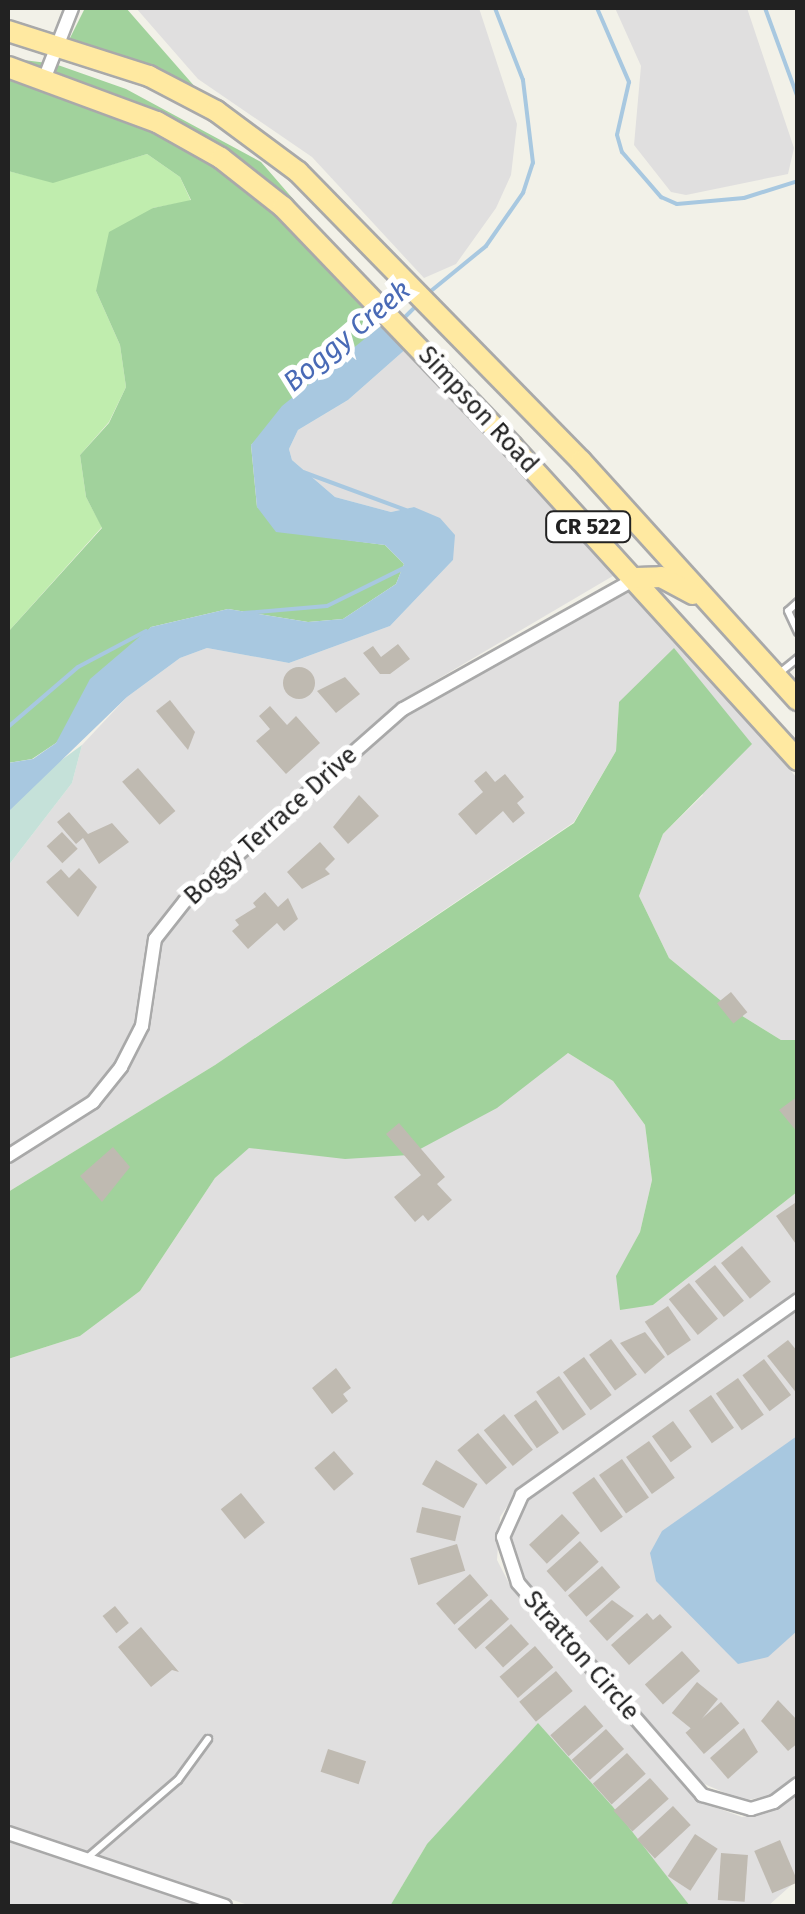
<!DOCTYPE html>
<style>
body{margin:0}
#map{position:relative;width:805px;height:1914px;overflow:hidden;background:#f2f1e8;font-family:"Fira Sans",sans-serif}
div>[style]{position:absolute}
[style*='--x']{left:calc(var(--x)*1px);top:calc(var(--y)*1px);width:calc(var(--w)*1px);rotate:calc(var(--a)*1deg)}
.residential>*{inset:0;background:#e0dfdf}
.grass>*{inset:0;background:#c0edae}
.forest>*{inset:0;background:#a1d29c}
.wetland>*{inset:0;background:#c5e1d9}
.water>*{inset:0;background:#a8c8e0}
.stream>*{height:4px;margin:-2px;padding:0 2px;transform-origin:2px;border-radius:2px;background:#a8c8e0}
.building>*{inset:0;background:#bfbab1;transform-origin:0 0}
.round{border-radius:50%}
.roads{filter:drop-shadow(2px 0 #a9a9a9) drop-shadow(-2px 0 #a9a9a9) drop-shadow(0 2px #a9a9a9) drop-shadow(0 -2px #a9a9a9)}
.service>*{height:6px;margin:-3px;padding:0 3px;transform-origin:3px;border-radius:3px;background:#fff}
.minor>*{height:12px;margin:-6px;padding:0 6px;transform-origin:6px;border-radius:6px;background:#fff}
.primary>*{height:20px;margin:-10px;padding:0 10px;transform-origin:10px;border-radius:10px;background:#ffe9a1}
span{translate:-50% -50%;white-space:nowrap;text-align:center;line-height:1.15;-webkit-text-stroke:10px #fff;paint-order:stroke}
.shield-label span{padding:2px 8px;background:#fff;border:2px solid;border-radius:8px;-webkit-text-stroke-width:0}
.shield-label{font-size:22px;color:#222;font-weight:700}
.street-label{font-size:25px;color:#222}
.water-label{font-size:28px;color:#496ab6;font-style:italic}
.frame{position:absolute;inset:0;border:10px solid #222;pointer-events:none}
</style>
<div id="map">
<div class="residential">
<div style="clip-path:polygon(136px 8px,479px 8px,517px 124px,511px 175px,496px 208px,456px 264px,424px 278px,312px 157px,198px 79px)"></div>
<div style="clip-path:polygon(615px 8px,747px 8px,794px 148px,788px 174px,686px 195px,671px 192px,634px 145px,641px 66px)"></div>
<div style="clip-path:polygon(416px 340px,618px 573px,399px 702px,180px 895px,148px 936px,135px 1024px,115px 1064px,88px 1097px,8px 1148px,8px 866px,72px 783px,82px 745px,127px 697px,180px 658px,207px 648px,289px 663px,390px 626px,453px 560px,414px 507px,391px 512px,335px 497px,292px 460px,289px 449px,298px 430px,348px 400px)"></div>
<div style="clip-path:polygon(628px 584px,797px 778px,797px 1040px,781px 1040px,731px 1009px,669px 958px,639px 896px,663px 834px,703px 795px,619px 702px,616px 751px,574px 822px,215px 1065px,8px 1192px,8px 1165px,99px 1107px,128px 1070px,149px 1029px,162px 941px,190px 906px,407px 714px)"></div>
<div style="clip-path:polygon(568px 1053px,613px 1081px,645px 1125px,652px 1180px,640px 1232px,617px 1276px,653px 1305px,797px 1192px,797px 1291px,518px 1490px,500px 1517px,497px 1560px,512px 1589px,698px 1801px,742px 1817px,770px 1812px,797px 1793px,797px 1880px,768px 1906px,690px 1906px,664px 1876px,427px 1844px,390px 1906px,251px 1906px,8px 1825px,8px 1359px,80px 1336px,140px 1291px,215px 1178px,249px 1147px,285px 1150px,538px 1072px)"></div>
<div style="clip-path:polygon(797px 1309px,797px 1774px,771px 1795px,744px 1801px,702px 1783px,524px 1578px,511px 1537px,527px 1501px)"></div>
<div style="clip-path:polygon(8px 1842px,201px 1906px,8px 1906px)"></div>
</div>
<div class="grass">
<div style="clip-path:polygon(147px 154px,180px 177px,191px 201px,153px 208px,96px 291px,120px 345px,126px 387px,109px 422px,80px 455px,86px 497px,102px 527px,8px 632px,8px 171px,53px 182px)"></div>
</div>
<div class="forest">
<div style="clip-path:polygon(85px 8px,126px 8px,224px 120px,69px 40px)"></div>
<div style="clip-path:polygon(8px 58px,55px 64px,126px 89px,261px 162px,394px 315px,251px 445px,257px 507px,317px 536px,385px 545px,404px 564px,396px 584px,343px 619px,308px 622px,228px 609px,151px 627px,56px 743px,32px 759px,8px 763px,8px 632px,102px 528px,86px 497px,80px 455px,109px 423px,126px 387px,120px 345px,96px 291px,109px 232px,153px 208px,191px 200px,180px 177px,147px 154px,53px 183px,8px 171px)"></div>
<div style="clip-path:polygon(674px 648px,752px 744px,663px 834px,639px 896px,669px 958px,731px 1009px,781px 1040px,797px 1040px,797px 1192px,653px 1305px,620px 1310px,616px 1276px,640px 1232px,652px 1180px,645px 1125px,613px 1081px,568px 1053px,497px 1108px,409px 1155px,345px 1159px,249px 1148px,215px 1178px,140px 1291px,80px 1336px,8px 1359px,8px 1192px,215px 1065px,574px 823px,616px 751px,619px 702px)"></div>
<div style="clip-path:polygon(538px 1723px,613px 1807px,690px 1906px,390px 1906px,427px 1844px)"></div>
</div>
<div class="wetland">
<div style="clip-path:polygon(82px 745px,72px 783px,8px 866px,8px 812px,37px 778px)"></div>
</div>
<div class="water">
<div style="clip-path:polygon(394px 315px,416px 340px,348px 400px,298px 430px,289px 449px,292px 460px,335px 497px,391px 512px,414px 507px,440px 518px,455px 535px,453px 560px,390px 626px,289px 663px,207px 648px,180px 658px,127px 697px,8px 812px,8px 763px,33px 759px,56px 743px,90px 679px,151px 627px,228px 609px,308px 622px,343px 619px,396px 584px,404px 564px,385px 545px,276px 532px,257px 507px,251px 445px,282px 406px)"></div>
<div style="clip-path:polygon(797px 1436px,797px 1631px,768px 1657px,738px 1664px,656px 1581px,650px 1553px,662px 1531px)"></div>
</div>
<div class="stream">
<div style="--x:597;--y:8;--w:81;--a:66.6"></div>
<div style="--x:629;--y:82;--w:54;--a:102.8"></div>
<div style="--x:617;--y:135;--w:18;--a:74"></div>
<div style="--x:622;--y:152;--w:60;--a:49.1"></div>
<div style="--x:661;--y:197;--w:17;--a:24"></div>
<div style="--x:677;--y:204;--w:67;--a:-5.1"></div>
<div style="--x:744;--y:198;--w:57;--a:-17.5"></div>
<div style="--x:765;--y:8;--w:96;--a:69.9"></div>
<div style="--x:426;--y:295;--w:77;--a:-39.2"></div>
<div style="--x:486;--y:246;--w:65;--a:-55.1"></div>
<div style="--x:523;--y:193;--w:32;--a:-72"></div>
<div style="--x:533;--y:163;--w:84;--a:-96.9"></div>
<div style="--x:523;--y:80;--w:77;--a:-111.3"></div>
<div style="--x:402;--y:320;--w:20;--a:-45"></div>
<div style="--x:303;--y:472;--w:110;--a:20.3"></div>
<div style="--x:244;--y:613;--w:83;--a:-4.8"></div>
<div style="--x:327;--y:606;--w:86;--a:-26.3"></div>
<div style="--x:8;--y:727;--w:92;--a:-40.6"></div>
<div style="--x:78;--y:667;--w:77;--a:-27.9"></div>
</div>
<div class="building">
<div style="clip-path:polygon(398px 644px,410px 659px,390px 674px,380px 674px,363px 653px,373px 646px,381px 657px)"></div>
<div class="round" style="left:283px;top:667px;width:32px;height:32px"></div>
<div style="clip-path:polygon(345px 677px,360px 694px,336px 713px,317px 691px)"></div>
<div style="clip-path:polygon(170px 700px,195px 732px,188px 750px,156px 711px)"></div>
<div style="clip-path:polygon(270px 706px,287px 725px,296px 716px,320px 743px,286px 774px,256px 741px,270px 729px,259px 716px)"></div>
<div style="left:138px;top:768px;width:57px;height:21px;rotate:49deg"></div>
<div style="clip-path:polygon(486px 771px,495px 782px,505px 774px,524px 797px,517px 803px,525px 813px,513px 823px,503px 811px,476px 835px,458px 814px,483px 792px,474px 781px)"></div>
<div style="clip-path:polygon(359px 795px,379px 816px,348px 844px,333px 827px)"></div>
<div style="clip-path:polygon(69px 812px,88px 834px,112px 823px,129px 842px,99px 864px,83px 838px,76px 844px,57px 822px)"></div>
<div style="left:62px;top:832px;width:23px;height:21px;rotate:47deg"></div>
<div style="clip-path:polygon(320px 842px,335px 859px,325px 869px,330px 874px,302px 889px,287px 872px)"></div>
<div style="clip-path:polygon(79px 868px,97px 887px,78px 917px,46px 882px,61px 869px,69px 878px)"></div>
<div style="clip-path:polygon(265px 892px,278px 907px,288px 898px,298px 919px,284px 931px,277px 923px,248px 949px,232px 931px,239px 925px,235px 920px,256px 907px,253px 903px)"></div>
<div style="left:731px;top:992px;width:26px;height:18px;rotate:51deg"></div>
<div style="clip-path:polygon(798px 1096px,798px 1133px,779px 1110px)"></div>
<div style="clip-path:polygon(399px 1123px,445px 1177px,437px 1184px,452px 1200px,428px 1221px,423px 1215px,415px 1222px,394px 1197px,421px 1175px,386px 1134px)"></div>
<div style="clip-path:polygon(113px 1147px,130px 1167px,102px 1202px,80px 1176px)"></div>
<div style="clip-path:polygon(798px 1201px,798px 1247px,776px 1216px)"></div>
<div style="left:742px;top:1246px;width:46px;height:27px;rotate:51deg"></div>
<div style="left:715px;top:1265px;width:46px;height:26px;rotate:51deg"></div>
<div style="left:689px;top:1283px;width:46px;height:26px;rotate:51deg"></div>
<div style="left:668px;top:1306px;width:41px;height:28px;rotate:56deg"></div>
<div style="clip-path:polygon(645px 1332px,665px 1357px,645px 1374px,620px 1343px)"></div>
<div style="left:611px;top:1339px;width:44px;height:27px;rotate:54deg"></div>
<div style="clip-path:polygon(788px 1340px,798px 1352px,798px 1395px,767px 1356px)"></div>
<div style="left:584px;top:1357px;width:47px;height:26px;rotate:54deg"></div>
<div style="left:764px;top:1359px;width:45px;height:27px;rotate:53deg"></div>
<div style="clip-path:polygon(336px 1368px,351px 1388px,343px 1394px,348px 1401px,332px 1414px,312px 1388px)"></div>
<div style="left:559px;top:1376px;width:47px;height:28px;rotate:55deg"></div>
<div style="left:738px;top:1378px;width:45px;height:27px;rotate:55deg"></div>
<div style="left:711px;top:1395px;width:40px;height:27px;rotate:55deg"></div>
<div style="left:536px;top:1400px;width:40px;height:27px;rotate:55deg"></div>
<div style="left:504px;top:1414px;width:46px;height:26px;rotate:51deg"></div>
<div style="left:673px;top:1421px;width:32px;height:26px;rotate:54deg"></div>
<div style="left:478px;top:1433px;width:45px;height:27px;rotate:50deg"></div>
<div style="left:649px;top:1441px;width:45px;height:28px;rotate:55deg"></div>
<div style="left:334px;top:1451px;width:30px;height:26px;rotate:49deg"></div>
<div style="left:622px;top:1459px;width:47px;height:28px;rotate:55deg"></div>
<div style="left:436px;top:1460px;width:48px;height:28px;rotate:30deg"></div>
<div style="left:594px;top:1477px;width:49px;height:27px;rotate:54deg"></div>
<div style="left:241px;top:1493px;width:38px;height:26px;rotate:51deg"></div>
<div style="left:422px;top:1507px;width:40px;height:26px;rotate:13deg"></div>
<div style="left:562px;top:1514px;width:26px;height:45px;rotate:47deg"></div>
<div style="left:580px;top:1541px;width:28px;height:45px;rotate:48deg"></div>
<div style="left:457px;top:1544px;width:28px;height:49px;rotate:73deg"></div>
<div style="left:602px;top:1566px;width:28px;height:45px;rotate:49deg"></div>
<div style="left:470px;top:1574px;width:28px;height:45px;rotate:49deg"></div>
<div style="left:491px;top:1599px;width:27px;height:45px;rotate:48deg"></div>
<div style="clip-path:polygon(612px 1600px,634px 1616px,607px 1641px,589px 1621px)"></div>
<div style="left:115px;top:1606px;width:22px;height:16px;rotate:51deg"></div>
<div style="clip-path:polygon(647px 1613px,653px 1620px,660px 1614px,672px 1627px,629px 1665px,611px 1645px)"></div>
<div style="left:511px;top:1624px;width:27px;height:35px;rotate:48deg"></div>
<div style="clip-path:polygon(141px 1627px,179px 1672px,172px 1670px,151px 1687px,118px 1647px)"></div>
<div style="left:535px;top:1646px;width:28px;height:47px;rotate:49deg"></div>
<div style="left:682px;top:1651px;width:27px;height:50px;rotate:48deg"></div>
<div style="left:556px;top:1671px;width:26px;height:48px;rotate:50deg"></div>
<div style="left:697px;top:1682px;width:27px;height:40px;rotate:39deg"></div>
<div style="clip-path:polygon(778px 1700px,798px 1721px,798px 1743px,788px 1751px,761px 1721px)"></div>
<div style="left:721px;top:1702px;width:28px;height:47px;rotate:49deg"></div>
<div style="left:585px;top:1705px;width:28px;height:46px;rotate:49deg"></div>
<div style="clip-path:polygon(744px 1728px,758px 1752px,728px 1779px,710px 1758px)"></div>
<div style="left:606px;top:1729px;width:27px;height:46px;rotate:48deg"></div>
<div style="left:328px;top:1749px;width:40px;height:24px;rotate:18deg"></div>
<div style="left:627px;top:1753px;width:28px;height:46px;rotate:48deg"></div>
<div style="left:650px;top:1778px;width:28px;height:49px;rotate:48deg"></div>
<div style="left:673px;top:1806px;width:26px;height:49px;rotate:47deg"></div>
<div style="left:695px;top:1834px;width:27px;height:50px;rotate:33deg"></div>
<div style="left:780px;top:1840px;width:46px;height:28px;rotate:67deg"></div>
<div style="left:721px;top:1853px;width:27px;height:47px;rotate:4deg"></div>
</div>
<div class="roads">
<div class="service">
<div style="--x:798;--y:602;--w:13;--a:138"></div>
<div style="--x:788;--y:611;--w:23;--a:65"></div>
<div style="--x:777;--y:675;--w:27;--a:-39"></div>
<div style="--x:86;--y:1859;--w:121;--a:-40.7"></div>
<div style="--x:178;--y:1780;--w:51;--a:-53.8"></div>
</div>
<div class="minor">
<div style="--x:45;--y:77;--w:74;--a:-68.6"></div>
<div style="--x:8;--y:1156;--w:101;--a:-32.4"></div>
<div style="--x:93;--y:1102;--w:45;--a:-51.3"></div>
<div style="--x:121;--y:1067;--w:46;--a:-62.9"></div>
<div style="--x:142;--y:1026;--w:88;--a:-81.5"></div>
<div style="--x:155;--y:939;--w:48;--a:-51.7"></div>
<div style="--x:185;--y:901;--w:290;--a:-41.4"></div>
<div style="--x:403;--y:709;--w:267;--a:-29.3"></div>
<div style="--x:798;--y:1300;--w:338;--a:144.8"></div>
<div style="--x:522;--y:1495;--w:46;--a:114.3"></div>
<div style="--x:503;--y:1537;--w:48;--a:71.9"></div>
<div style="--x:518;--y:1583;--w:281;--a:49"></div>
<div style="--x:702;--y:1795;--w:51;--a:15.9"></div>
<div style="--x:751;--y:1809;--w:24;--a:-17"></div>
<div style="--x:774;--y:1802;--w:30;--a:-37"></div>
<div style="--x:8;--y:1833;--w:229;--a:18.6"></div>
</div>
<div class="primary">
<div style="--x:8;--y:31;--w:148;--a:17.7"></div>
<div style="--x:149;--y:76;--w:76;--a:27.6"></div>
<div style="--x:216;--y:111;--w:102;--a:36.6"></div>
<div style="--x:298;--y:172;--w:404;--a:45.6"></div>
<div style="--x:581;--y:461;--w:323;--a:47.8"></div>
<div style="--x:8;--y:67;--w:159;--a:20.3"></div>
<div style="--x:157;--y:122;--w:73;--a:29.4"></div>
<div style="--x:221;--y:158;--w:79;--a:38.3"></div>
<div style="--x:283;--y:207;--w:331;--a:46.2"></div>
<div style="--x:512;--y:446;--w:425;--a:47.7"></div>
<div style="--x:636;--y:578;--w:25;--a:-2"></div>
<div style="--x:661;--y:577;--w:36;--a:28"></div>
</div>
</div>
<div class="shield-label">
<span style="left:588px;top:527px">CR 522</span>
</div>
<div class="street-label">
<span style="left:478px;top:410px;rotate:47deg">Simpson Road</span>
<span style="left:271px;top:826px;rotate:-42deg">Boggy Terrace Drive</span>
<span style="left:581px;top:1656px;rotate:49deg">Stratton Circle</span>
</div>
<div class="water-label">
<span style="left:347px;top:336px;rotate:-40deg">Boggy Creek</span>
</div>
<div class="frame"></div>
</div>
